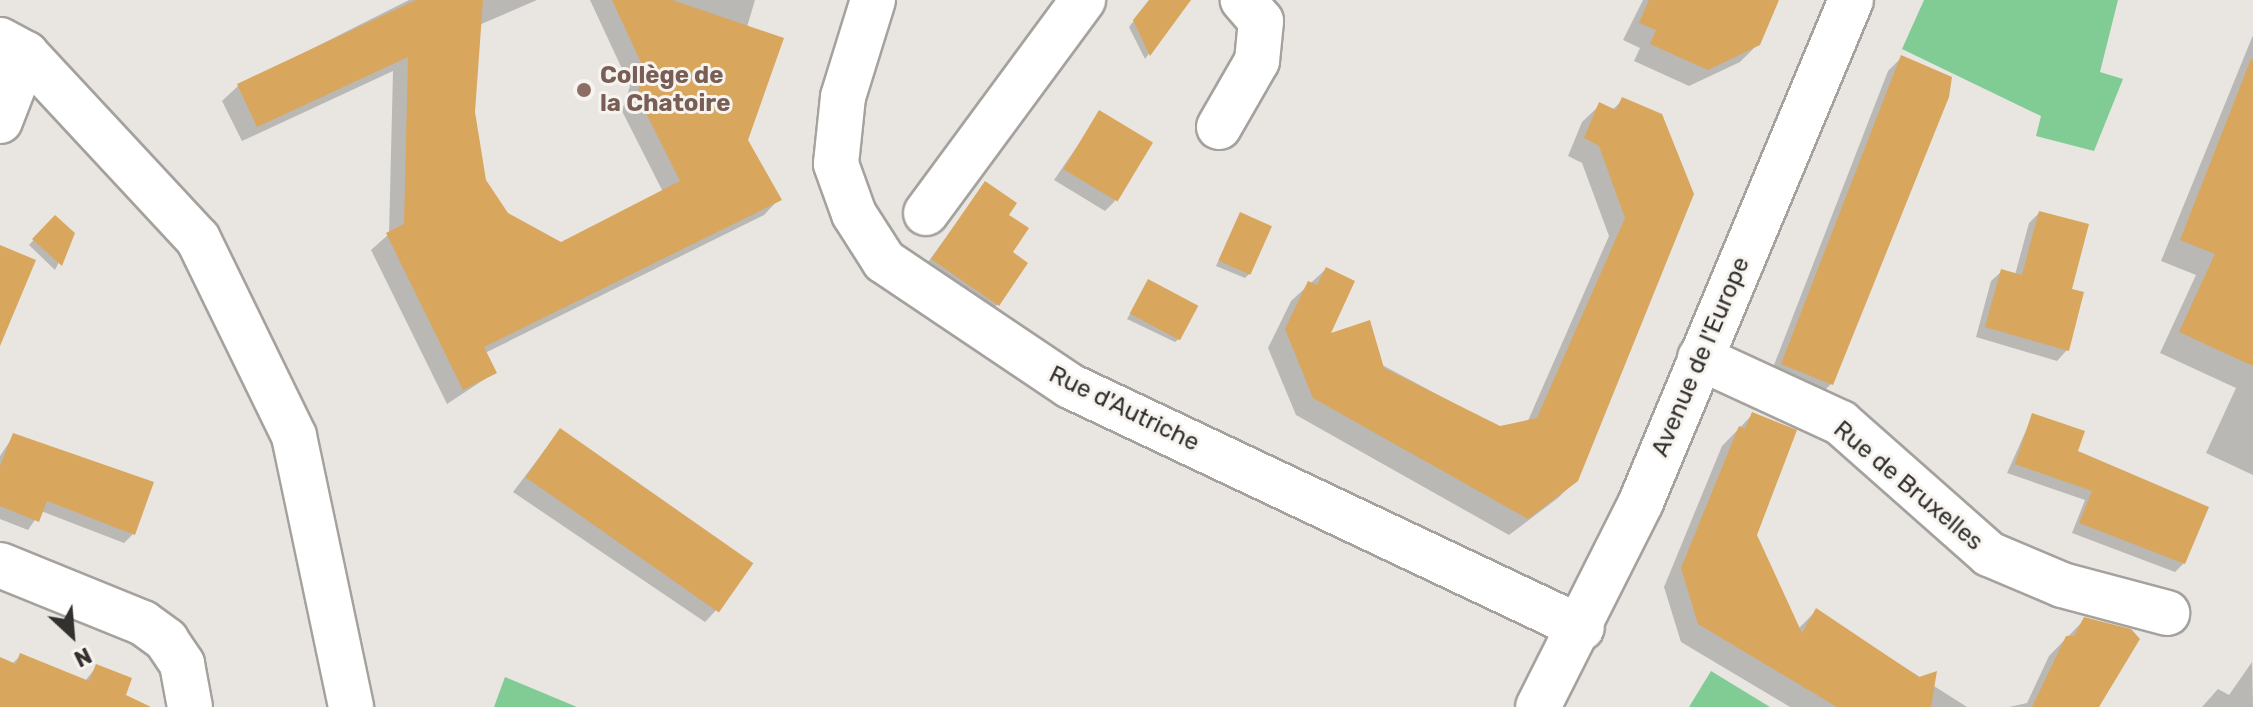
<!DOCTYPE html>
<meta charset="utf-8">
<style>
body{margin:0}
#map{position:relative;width:2253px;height:707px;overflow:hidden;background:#e9e6e2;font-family:Rubik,sans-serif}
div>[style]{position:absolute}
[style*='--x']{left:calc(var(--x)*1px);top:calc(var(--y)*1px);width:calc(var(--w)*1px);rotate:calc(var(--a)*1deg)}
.green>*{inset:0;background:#81cb94}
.shadow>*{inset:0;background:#0003}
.building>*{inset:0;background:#d8a65c;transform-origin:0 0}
.roads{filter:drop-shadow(2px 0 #a5a29e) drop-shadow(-2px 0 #a5a29e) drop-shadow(0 2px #a5a29e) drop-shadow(0 -2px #a5a29e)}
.minor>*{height:44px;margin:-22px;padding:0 22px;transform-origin:22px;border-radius:22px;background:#fff}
.tertiary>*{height:44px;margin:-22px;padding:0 22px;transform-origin:22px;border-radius:22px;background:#fff}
.dots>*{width:22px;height:22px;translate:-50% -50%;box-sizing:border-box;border:4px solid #f7f4f0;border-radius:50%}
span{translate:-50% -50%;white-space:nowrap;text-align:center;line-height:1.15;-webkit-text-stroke:6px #f7f4f0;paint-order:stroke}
.education-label{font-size:24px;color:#785e54;font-weight:700}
.left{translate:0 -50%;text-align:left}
.street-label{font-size:24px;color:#32312f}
.north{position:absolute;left:32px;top:595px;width:80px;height:80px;-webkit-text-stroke:6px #f7f4f0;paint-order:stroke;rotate:154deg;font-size:22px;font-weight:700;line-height:32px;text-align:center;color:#32312f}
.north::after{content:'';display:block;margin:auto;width:28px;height:36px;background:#32312f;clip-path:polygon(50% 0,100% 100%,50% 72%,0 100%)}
</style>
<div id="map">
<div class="green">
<div style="clip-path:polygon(1924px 0,2118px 0,2100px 72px,2123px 79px,2094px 151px,2036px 136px,2041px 116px,1902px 49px)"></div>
<div style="clip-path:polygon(1711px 671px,1770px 707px,1689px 707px)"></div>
<div style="clip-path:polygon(505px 677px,577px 707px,494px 707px)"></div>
</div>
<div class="shadow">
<div style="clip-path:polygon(409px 0,537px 0,479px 25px,473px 112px,484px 181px,507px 214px,561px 244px,663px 192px,622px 111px,630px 86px,590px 0,755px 0,747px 27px,746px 140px,779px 199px,764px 215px,485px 353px,494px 373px,447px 404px,371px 250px,389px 234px,393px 71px,242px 141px,222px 101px,238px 86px)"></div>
<div style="clip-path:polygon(1150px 0,1181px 10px,1145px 59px,1129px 27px)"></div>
<div style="clip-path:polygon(1643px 0,1776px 0,1758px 44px,1740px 62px,1689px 86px,1634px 61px,1640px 48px,1623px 40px)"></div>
<div style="clip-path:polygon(2253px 35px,2253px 475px,2206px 453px,2236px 388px,2160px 353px,2196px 275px,2161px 261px)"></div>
<div style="clip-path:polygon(1902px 57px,1831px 384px,1818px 397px,1769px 378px,1888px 71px)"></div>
<div style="clip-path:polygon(1623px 100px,1661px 116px,1576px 480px,1558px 498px,1509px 535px,1296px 415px,1268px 348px,1291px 301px,1326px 269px,1328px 336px,1500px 428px,1527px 423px,1609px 236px,1582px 163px,1568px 156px,1582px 122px,1600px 105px,1612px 110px)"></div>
<div style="clip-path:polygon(1100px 113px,1115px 201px,1105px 211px,1054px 180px)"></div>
<div style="clip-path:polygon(985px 184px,1006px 215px,1011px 253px,998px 304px,987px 314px,923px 269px)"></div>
<div style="clip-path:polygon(2039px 213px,2070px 290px,2067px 350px,2057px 361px,1976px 337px,1991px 281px,2002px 271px,2015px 275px,2029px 223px)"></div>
<div style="clip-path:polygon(1240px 214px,1250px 273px,1245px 278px,1216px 266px)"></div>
<div style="clip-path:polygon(55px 217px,73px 234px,55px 270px,29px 245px)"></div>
<div style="clip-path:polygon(1149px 282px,1180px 338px,1175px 342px,1127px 319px)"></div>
<div style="clip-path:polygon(1753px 414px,1754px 535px,1798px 629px,1816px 611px,1967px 707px,1790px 707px,1681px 642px,1664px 587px,1722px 446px)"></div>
<div style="clip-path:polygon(2033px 415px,2184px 563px,2175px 572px,2072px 533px,2085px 500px,2007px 473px)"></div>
<div style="clip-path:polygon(560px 430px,719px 607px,705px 622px,513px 492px)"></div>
<div style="clip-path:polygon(14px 435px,133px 534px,124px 543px,41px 511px,28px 530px,0 519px,0 456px)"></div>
<div style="clip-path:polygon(2085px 619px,2098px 707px,2009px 707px,2027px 703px,2049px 656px)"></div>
<div style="clip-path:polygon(21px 655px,85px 681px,97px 666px,119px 707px,0 707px,0 660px,12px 664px)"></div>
<div style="clip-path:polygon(2252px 662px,2253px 707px,2202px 707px,2218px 689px,2229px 695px)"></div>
</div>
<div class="building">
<div style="clip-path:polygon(416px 0,483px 0,475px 112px,486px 180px,508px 213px,561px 242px,680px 181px,637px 95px,644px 69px,612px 0,672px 0,784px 38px,748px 140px,782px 200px,484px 347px,497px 373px,463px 390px,386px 233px,404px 224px,408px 57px,257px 127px,237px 84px)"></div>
<div style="clip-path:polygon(1149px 0,1191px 0,1150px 56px,1133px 20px)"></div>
<div style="clip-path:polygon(1649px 0,1779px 0,1760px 45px,1708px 70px,1650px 44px,1656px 30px,1639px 23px)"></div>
<div style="clip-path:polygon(1901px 55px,1952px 77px,1949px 97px,1833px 385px,1781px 364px)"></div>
<div style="clip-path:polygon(2251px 59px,2253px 60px,2253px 366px,2179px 332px,2215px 254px,2180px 240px)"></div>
<div style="clip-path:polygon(1622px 97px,1662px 114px,1694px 194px,1578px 481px,1528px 519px,1313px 398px,1285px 329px,1308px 281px,1317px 285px,1326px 267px,1355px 281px,1331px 333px,1370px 320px,1384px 368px,1500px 426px,1537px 418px,1625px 218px,1599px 146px,1584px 138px,1599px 102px,1616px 110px)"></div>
<div style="left:1099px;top:110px;width:63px;height:69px;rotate:31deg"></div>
<div style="clip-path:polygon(985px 181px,1017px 203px,1009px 215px,1029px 228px,1013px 252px,1028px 263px,999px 306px,931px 259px)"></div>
<div style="clip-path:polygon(2039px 211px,2089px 224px,2072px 289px,2084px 292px,2069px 351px,1985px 327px,2001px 269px,2022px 275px)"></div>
<div style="left:1240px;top:212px;width:35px;height:53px;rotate:24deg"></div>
<div style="clip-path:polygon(55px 215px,75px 233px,62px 266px,32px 239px)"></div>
<div style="clip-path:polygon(0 245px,36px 260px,0 346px)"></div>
<div style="left:1148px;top:279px;width:57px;height:39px;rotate:28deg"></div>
<div style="clip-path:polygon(1752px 412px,1797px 430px,1757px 535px,1802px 633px,1816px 608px,1919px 677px,1937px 671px,1931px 707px,1837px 707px,1698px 624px,1681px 568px,1739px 426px,1745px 429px)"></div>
<div style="clip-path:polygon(2032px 413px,2085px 431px,2078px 451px,2209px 507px,2185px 564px,2079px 523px,2092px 491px,2015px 464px)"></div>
<div style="left:560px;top:428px;width:236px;height:60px;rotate:35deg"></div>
<div style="clip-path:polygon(13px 433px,154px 482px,135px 535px,47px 501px,39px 522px,0 506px,0 466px)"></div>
<div style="clip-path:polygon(2084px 617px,2131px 629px,2140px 639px,2099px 707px,2032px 707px,2066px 636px,2074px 636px)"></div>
<div style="clip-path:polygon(20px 653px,89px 681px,96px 664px,132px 678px,126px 695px,151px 707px,0 707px,0 657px,16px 664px)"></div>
</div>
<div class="roads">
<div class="minor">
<div style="--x:873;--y:0;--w:102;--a:107.2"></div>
<div style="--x:843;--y:97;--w:67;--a:96"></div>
<div style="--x:836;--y:164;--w:53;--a:70.2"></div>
<div style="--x:854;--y:214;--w:56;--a:57.4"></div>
<div style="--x:884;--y:261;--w:224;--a:33.9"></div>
<div style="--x:1070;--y:386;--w:566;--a:25.3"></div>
<div style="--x:0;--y:40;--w:30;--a:28"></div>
<div style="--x:26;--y:54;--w:253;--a:47.1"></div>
<div style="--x:198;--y:239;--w:219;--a:64"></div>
<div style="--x:294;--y:436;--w:277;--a:78.1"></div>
<div style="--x:0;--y:121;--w:72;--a:-68.8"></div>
<div style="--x:1219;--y:127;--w:76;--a:-60.1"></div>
<div style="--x:1257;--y:61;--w:40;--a:-84.3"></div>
<div style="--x:1261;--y:21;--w:28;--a:-131"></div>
<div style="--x:926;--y:213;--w:265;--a:-53.6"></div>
<div style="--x:1700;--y:358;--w:155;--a:24.7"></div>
<div style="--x:1841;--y:423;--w:198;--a:41.5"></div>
<div style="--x:1989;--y:554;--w:79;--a:23"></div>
<div style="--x:2062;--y:585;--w:109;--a:14.9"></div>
<div style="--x:0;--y:565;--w:154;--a:22.1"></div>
<div style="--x:143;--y:623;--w:29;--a:36"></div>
<div style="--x:166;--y:640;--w:29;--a:56"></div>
<div style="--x:182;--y:664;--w:44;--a:79.5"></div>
</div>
<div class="tertiary">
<div style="--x:1538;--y:707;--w:229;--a:-63.3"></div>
<div style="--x:1641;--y:502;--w:544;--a:-67.3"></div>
</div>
</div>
<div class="dots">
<div style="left:584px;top:90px;background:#8d6e63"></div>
</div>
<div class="education-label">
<span class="left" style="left:600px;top:90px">Collège de<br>la Chatoire</span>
</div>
<div class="street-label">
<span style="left:1701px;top:357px;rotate:-67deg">Avenue de l'Europe</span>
<span style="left:1124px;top:409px;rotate:26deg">Rue d'Autriche</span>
<span style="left:1908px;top:486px;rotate:40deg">Rue de Bruxelles</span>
</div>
<div class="north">N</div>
</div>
